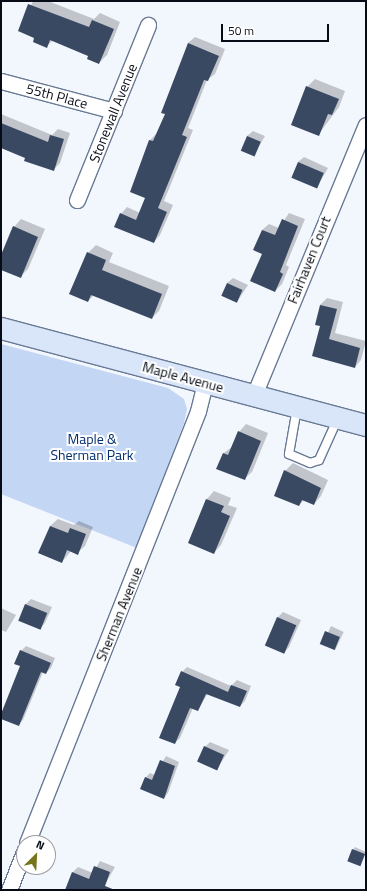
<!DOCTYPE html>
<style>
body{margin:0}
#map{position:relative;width:367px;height:891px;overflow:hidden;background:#f2f6fd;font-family:"Titillium Web",sans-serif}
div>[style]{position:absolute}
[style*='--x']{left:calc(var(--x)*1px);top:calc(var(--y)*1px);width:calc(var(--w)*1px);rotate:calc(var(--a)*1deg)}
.green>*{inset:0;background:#c3d6f4}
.shadow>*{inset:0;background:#0003;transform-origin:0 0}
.building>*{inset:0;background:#394962;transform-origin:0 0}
.roads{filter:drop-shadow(1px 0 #697a95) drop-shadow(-1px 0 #697a95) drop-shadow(0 1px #697a95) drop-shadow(0 -1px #697a95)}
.service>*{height:8px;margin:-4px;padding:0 4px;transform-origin:4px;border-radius:4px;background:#fff}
.minor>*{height:15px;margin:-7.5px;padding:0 7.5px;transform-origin:7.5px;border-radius:7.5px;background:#fff}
.secondary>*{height:21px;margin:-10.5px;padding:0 10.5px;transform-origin:10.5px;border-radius:10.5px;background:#d9e5f9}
span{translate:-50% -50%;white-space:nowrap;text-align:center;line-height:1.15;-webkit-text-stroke:4px #fff;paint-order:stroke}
.street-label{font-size:14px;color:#060b15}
.park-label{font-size:14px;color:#052e6e}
.frame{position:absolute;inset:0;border:2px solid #060b15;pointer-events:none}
.north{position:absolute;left:16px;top:835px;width:40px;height:40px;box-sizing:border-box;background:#fff;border:1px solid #9b9da1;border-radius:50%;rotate:24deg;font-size:11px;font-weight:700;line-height:16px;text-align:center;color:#060b15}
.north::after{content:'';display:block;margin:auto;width:14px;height:18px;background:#76761c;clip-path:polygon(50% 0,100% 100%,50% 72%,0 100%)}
.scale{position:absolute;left:221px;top:24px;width:108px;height:18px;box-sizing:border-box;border:2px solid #060b15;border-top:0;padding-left:5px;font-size:12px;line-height:14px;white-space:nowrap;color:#060b15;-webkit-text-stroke:3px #fff;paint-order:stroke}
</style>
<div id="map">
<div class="green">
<div style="clip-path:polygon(1px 344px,168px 388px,184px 399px,187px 409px,184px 423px,137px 548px,1px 494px)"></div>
</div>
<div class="shadow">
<div style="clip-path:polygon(33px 1px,48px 1px,94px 19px,100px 13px,120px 22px,107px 55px,99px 63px,89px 55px,53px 40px,47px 46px,36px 37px,19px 30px)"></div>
<div style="clip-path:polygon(195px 37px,225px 49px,215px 74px,207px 80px,188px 128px,193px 130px,164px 201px,173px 205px,160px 235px,154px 242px,121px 214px,127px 207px,140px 213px,146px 197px,131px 191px,150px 140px,157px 133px,166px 114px,188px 43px)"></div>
<div style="clip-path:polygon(315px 79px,345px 91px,339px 107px,318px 135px,307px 87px)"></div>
<div style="clip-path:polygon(1px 114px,52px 135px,58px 129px,70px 133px,60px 163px,54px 169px,1px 147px)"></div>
<div style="clip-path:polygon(253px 131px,265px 136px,254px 155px,247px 136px)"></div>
<div style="clip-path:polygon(304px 157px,328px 168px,317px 187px,298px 162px)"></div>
<div style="clip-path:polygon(289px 213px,305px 219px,286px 265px,289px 267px,282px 284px,275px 291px,263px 253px,262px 230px,269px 224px,279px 228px)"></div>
<div style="clip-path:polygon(21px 219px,45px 229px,28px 269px,20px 277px,1px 269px,1px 257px,14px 227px)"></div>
<div style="clip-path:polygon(96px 245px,113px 253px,109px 262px,169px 286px,159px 311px,152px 318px,94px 295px,88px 301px,88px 253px)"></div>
<div style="clip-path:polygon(233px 278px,248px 285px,237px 302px,227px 283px)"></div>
<div style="clip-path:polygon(327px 298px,343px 302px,335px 333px,366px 341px,361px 360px,355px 367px,313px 356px,321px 326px,320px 305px)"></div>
<div style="clip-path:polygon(246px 424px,268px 433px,252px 472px,244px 479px,218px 468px,224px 453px,233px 446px,239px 432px)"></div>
<div style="clip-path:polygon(293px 463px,328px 480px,321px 496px,314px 504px,304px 500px,299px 505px,285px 471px)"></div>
<div style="clip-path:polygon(214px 491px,231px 498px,228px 505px,237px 508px,221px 545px,214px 553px,189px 543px,207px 499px)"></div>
<div style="clip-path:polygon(58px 519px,74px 525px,79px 521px,93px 527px,85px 546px,77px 553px,71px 551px,62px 562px,50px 526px)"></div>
<div style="clip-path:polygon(31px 599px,52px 607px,45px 623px,40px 629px,20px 620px,26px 604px)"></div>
<div style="clip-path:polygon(1px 608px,16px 615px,6px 632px,1px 630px)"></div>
<div style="clip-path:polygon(283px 612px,301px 620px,289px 647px,284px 653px,265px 645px,278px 617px)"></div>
<div style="left:331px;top:626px;width:14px;height:20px;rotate:25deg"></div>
<div style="clip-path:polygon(26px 646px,55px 658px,51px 668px,46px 673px,43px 672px,23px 720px,18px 725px,1px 717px,21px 666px,21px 651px)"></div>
<div style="clip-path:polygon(187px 667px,231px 686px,237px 680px,251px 686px,245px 701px,240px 706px,208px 693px,198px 710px,193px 708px,180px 738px,175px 743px,182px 672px)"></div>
<div style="clip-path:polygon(210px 742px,229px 750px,217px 769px,205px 747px)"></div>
<div style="clip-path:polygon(166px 756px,179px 762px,168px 793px,164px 798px,145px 778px,150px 773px,155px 775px)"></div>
<div style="clip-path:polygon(355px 847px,366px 852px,360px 865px,353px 850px)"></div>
<div style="clip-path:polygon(100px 861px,115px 867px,103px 888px,66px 890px,73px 872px,78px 867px,93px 873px)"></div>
</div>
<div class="building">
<div style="clip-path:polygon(28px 4px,89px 27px,92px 20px,114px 29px,99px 64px,87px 59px,88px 56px,50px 40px,47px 48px,33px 42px,34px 38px,18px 31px)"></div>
<div style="clip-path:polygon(188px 43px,219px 56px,208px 81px,204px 80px,182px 135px,187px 137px,158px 208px,167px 212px,154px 243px,114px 227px,120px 213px,136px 220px,145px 198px,130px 192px,149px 140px,153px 141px,165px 114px,161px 113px)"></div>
<div style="clip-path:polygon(306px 86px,339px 99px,332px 115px,328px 114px,319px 136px,291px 125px)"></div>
<div style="clip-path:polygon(1px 123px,48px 142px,50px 135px,64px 139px,54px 171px,24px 161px,25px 158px,1px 148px)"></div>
<div style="left:247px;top:136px;width:15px;height:16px;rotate:23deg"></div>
<div style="left:298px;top:162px;width:28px;height:17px;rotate:23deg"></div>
<div style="clip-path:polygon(282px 219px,298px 226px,280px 272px,283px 274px,275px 292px,250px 281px,262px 254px,253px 250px,262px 230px,275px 235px)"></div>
<div style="clip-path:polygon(13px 226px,38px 237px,21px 278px,1px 270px,1px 255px)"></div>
<div style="clip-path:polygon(87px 252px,106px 260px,102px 270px,162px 294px,152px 319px,91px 295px,88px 302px,69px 294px)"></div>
<div style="left:227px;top:283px;width:17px;height:14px;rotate:24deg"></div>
<div style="clip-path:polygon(320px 305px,337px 309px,329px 339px,360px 348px,355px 368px,312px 356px,320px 326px,315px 325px)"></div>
<div style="clip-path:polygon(238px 431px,261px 441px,245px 480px,216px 469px,223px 453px,228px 455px)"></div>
<div style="clip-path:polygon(284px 470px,321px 488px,314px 505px,302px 500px,299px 506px,274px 496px)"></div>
<div style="clip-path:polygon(206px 499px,224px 506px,221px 512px,230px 516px,214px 554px,188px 543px)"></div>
<div style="clip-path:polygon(50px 526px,68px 533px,70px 528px,86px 534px,78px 555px,67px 550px,62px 563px,38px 553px)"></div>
<div style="left:25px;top:604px;width:24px;height:18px;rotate:22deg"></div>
<div style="left:277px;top:617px;width:21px;height:31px;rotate:23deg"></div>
<div style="left:325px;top:631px;width:16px;height:14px;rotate:22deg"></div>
<div style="clip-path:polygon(20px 650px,51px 663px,46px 674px,41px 672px,19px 726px,1px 719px,1px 714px,20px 666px,14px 664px)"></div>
<div style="clip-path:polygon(181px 671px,228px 692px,231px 685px,247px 691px,240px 707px,206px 694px,198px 711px,190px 708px,175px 744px,159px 738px,180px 687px,175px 685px)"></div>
<div style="left:204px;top:746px;width:22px;height:17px;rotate:24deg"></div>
<div style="clip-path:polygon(160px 760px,175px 766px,164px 799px,140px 789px,145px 777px,152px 780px)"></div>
<div style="left:352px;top:849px;width:14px;height:13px;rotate:21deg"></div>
<div style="clip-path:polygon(94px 866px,110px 872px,105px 886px,115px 890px,65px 890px,72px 872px,89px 879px)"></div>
</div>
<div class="roads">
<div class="service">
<div style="--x:297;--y:408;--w:47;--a:99.9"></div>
<div style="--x:289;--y:454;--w:23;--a:23"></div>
<div style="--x:310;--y:463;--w:9;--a:-18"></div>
<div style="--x:319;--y:460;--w:46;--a:-65.7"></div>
</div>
<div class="minor">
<div style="--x:1;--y:81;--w:117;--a:14.9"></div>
<div style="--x:77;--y:200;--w:189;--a:-67.9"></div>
<div style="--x:254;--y:395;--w:292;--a:-67.5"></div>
<div style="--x:27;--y:843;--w:465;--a:-68.4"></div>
<div style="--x:198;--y:411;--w:29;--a:-76"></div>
<div style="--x:9;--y:890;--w:41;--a:-68.5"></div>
</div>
<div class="secondary">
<div style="--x:1;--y:328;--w:378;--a:14.9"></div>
</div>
</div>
<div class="street-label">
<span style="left:57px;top:96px;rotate:15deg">55th Place</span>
<span style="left:113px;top:113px;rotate:-68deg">Stonewall Avenue</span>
<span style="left:309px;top:260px;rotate:-68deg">Fairhaven Court</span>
<span style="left:183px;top:377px;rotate:15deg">Maple Avenue</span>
<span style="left:119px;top:614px;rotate:-68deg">Sherman Avenue</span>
</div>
<div class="park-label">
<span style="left:92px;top:447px">Maple &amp;<br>Sherman Park</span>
</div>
<div class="frame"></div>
<div class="north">N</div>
<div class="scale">50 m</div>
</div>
